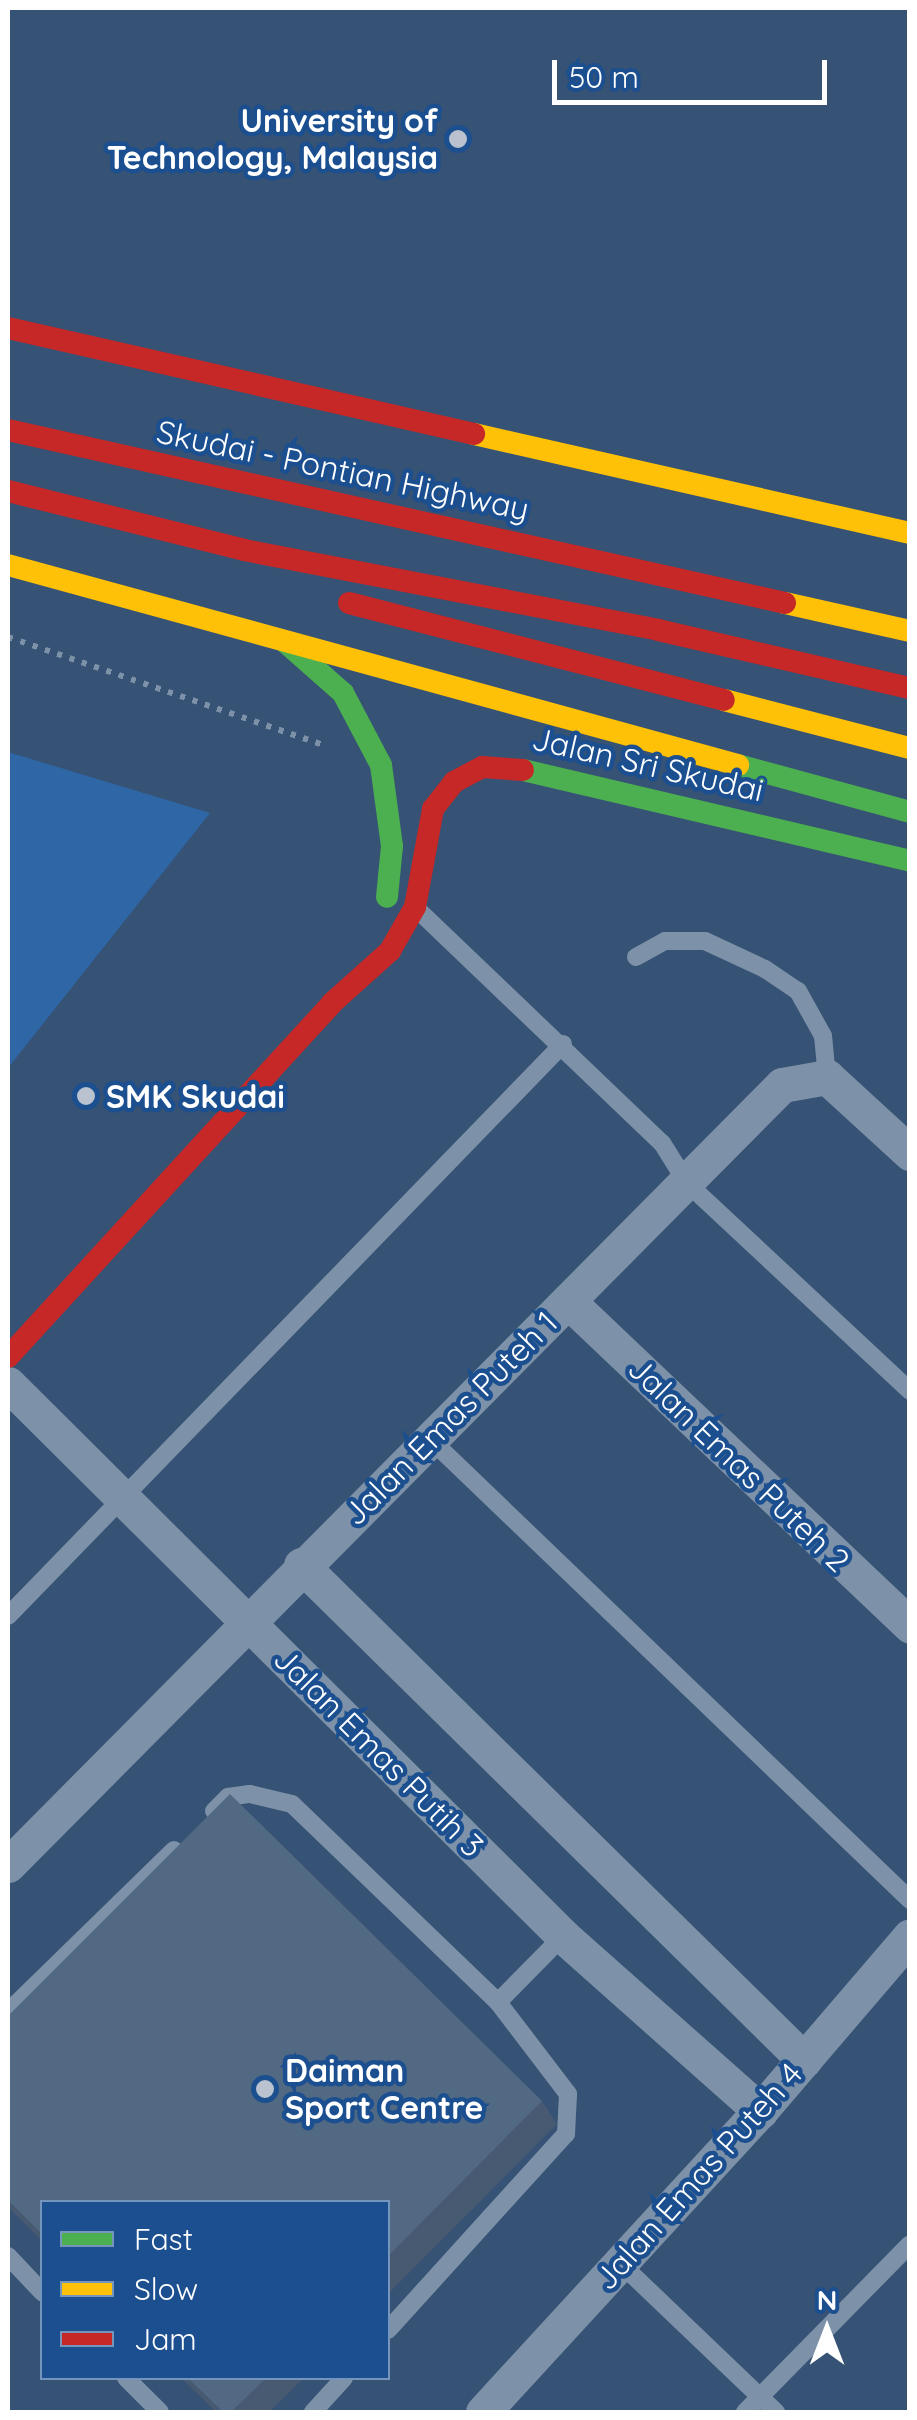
<!DOCTYPE html>
<style>
body{margin:0}
#map{position:relative;width:917px;height:2420px;overflow:hidden;background:#365274;font-family:Quicksand,sans-serif}
div>[style]{position:absolute}
[style*='--x']{left:calc(var(--x)*1px);top:calc(var(--y)*1px);width:calc(var(--w)*1px);rotate:calc(var(--a)*1deg)}
.green>*{inset:0;background:#2f66a5}
.path>*{height:6px;margin-top:-3px;transform-origin:0;background:repeating-linear-gradient(90deg,#7d92a8 0 5px,transparent 0 13px)}
.lane>*{height:18px;margin:-9px;padding:0 9px;transform-origin:9px;border-radius:9px;background:#7d92a8}
.street>*{height:35px;margin:-17.5px;padding:0 17.5px;transform-origin:17.5px;border-radius:17.5px;background:#7d92a8}
.fast>*{height:22px;margin:-11px;padding:0 11px;transform-origin:11px;border-radius:11px;background:#4caf50}
.slow>*{height:22px;margin:-11px;padding:0 11px;transform-origin:11px;border-radius:11px;background:#ffc107}
.jam>*{height:22px;margin:-11px;padding:0 11px;transform-origin:11px;border-radius:11px;background:#c62828}
.wall>*{inset:0;background:#475a72}
.building>*{inset:0;background:#526984}
.dots>*{width:28px;height:28px;translate:-50% -50%;box-sizing:border-box;border:5px solid #1b4f8f;border-radius:50%}
span{translate:-50% -50%;white-space:nowrap;text-align:center;line-height:1.15;-webkit-text-stroke:9px #1b4f8f;paint-order:stroke}
.poi-label{font-size:32px;color:#fff;font-weight:700}
.right{translate:-100% -50%;text-align:right}
.left{translate:0 -50%;text-align:left}
.street-label{font-size:32px;color:#fff}
.frame{position:absolute;inset:0;border:10px solid #fff;pointer-events:none}
.legend{position:absolute;left:40px;top:2200px;width:350px;height:180px;box-sizing:border-box;background:#1b4f8f;border:2px solid #7695bc;margin:0;padding:12px 18px;list-style:none;font-size:30px;color:#fff}
.legend li{display:flex;align-items:center;gap:20px;height:50px}
.legend b{width:50px;border:2px solid #7695bc}
.north{position:absolute;left:777px;top:2280px;width:100px;height:100px;-webkit-text-stroke:8px #1b4f8f;paint-order:stroke;rotate:0deg;font-size:28px;font-weight:700;line-height:40px;text-align:center;color:#fff}
.north::after{content:'';display:block;margin:auto;width:35px;height:45px;background:#fff;clip-path:polygon(50% 0,100% 100%,50% 72%,0 100%)}
.scale{position:absolute;left:552px;top:60px;width:275px;height:45px;box-sizing:border-box;border:5px solid #fff;border-top:0;padding-left:12px;font-size:30px;line-height:35px;white-space:nowrap;color:#fff;-webkit-text-stroke:8px #1b4f8f;paint-order:stroke}
</style>
<div id="map">
<div class="green">
<div style="clip-path:polygon(8px 752px,210px 813px,8px 1068px)"></div>
</div>
<div class="path">
<div style="--x:8;--y:637;--w:333;--a:18.9"></div>
</div>
<div class="lane">
<div style="--x:419;--y:911;--w:336;--a:43.7"></div>
<div style="--x:662;--y:1143;--w:47;--a:58"></div>
<div style="--x:687;--y:1183;--w:305;--a:43"></div>
<div style="--x:636;--y:957;--w:33;--a:-29"></div>
<div style="--x:665;--y:941;--w:40;--a:0"></div>
<div style="--x:705;--y:941;--w:66;--a:25"></div>
<div style="--x:765;--y:969;--w:40;--a:34"></div>
<div style="--x:798;--y:991;--w:51;--a:60.9"></div>
<div style="--x:823;--y:1036;--w:41;--a:84.4"></div>
<div style="--x:429;--y:1438;--w:667;--a:43.85"></div>
<div style="--x:8;--y:1616;--w:797;--a:-45.86"></div>
<div style="--x:214;--y:1811;--w:20;--a:-45"></div>
<div style="--x:228;--y:1797;--w:22;--a:-8"></div>
<div style="--x:250;--y:1794;--w:43;--a:13.4"></div>
<div style="--x:292;--y:1804;--w:286;--a:43.9"></div>
<div style="--x:498;--y:2002;--w:93;--a:-45.4"></div>
<div style="--x:8;--y:2012;--w:232;--a:-44.3"></div>
<div style="--x:8;--y:2256;--w:50;--a:46.6"></div>
<div style="--x:620;--y:2263;--w:216;--a:43.7"></div>
<div style="--x:388;--y:2330;--w:265;--a:-47.8"></div>
<div style="--x:566;--y:2134;--w:40;--a:-87.1"></div>
<div style="--x:568;--y:2094;--w:116;--a:-127.3"></div>
<div style="--x:126;--y:2378;--w:48;--a:45"></div>
<div style="--x:313;--y:2412;--w:46;--a:-47.6"></div>
<div style="--x:745;--y:2412;--w:235;--a:-45.5"></div>
</div>
<div class="street">
<div style="--x:568;--y:1301;--w:472;--a:43.5"></div>
<div style="--x:8;--y:1384;--w:783;--a:44.84"></div>
<div style="--x:563;--y:1936;--w:264;--a:41.6"></div>
<div style="--x:301;--y:1565;--w:706;--a:44.54"></div>
<div style="--x:8;--y:1865;--w:1099;--a:-45.22"></div>
<div style="--x:782;--y:1085;--w:46;--a:-10.1"></div>
<div style="--x:827;--y:1077;--w:113;--a:42.5"></div>
<div style="--x:483;--y:2412;--w:409;--a:-47.4"></div>
<div style="--x:760;--y:2111;--w:230;--a:-49.4"></div>
</div>
<div class="fast">
<div style="--x:284;--y:641;--w:79;--a:41.4"></div>
<div style="--x:343;--y:693;--w:81;--a:62.2"></div>
<div style="--x:381;--y:765;--w:82;--a:82.3"></div>
<div style="--x:392;--y:846;--w:51;--a:95.6"></div>
<div style="--x:738;--y:765;--w:178;--a:15.3"></div>
<div style="--x:523;--y:770;--w:398;--a:13.2"></div>
</div>
<div class="slow">
<div style="--x:474;--y:434;--w:447;--a:12.8"></div>
<div style="--x:8;--y:565;--w:757;--a:15.32"></div>
<div style="--x:785;--y:603;--w:128;--a:12.6"></div>
<div style="--x:724;--y:700;--w:192;--a:14.5"></div>
</div>
<div class="jam">
<div style="--x:8;--y:328;--w:478;--a:12.8"></div>
<div style="--x:8;--y:430;--w:796;--a:12.55"></div>
<div style="--x:8;--y:491;--w:243;--a:14"></div>
<div style="--x:244;--y:550;--w:422;--a:10.9"></div>
<div style="--x:658;--y:630;--w:259;--a:13"></div>
<div style="--x:349;--y:603;--w:387;--a:14.5"></div>
<div style="--x:8;--y:1357;--w:480;--a:-47.5"></div>
<div style="--x:332;--y:1003;--w:78;--a:-41.9"></div>
<div style="--x:390;--y:951;--w:51;--a:-60.4"></div>
<div style="--x:415;--y:907;--w:100;--a:-79.6"></div>
<div style="--x:433;--y:809;--w:34;--a:-52"></div>
<div style="--x:454;--y:782;--w:32;--a:-28"></div>
<div style="--x:482;--y:767;--w:41;--a:4.2"></div>
</div>
<div class="wall">
<div style="clip-path:polygon(8px 2016px,542px 2101px,557px 2124px,388px 2294px,388px 2202px,42px 2202px,42px 2241px,8px 2207px)"></div>
<div style="clip-path:polygon(181px 2378px,304px 2378px,269px 2412px,216px 2412px)"></div>
</div>
<div class="building">
<div style="clip-path:polygon(230px 1794px,542px 2101px,388px 2256px,388px 2202px,42px 2202px,42px 2234px,8px 2200px,8px 2016px)"></div>
<div style="clip-path:polygon(188px 2378px,266px 2378px,231px 2412px,223px 2412px)"></div>
</div>
<div class="dots">
<div style="left:458px;top:139px;background:#b9c2ce"></div>
<div style="left:86px;top:1096px;background:#b9c2ce"></div>
<div style="left:265px;top:2089px;background:#b9c2ce"></div>
</div>
<div class="poi-label">
<span class="right" style="left:438px;top:139px">University of<br>Technology, Malaysia</span>
<span class="left" style="left:106px;top:1096px">SMK Skudai</span>
<span class="left" style="left:285px;top:2089px">Daiman<br>Sport Centre</span>
</div>
<div class="street-label">
<span style="left:343px;top:470px;rotate:12deg">Skudai - Pontian Highway</span>
<span style="left:648px;top:764px;rotate:13deg">Jalan Sri Skudai</span>
<span style="left:450px;top:1418px;rotate:-45deg">Jalan Emas Puteh 1</span>
<span style="left:739px;top:1464px;rotate:44deg">Jalan Emas Puteh 2</span>
<span style="left:379px;top:1752px;rotate:45deg">Jalan Emas Putih 3</span>
<span style="left:698px;top:2176px;rotate:-48deg">Jalan Emas Puteh 4</span>
</div>
<div class="frame"></div>
<ul class="legend">
<li><b style="height:12px;background:#4caf50"></b>Fast</li>
<li><b style="height:12px;background:#ffc107"></b>Slow</li>
<li><b style="height:12px;background:#c62828"></b>Jam</li>
</ul>
<div class="north">N</div>
<div class="scale">50 m</div>
</div>
